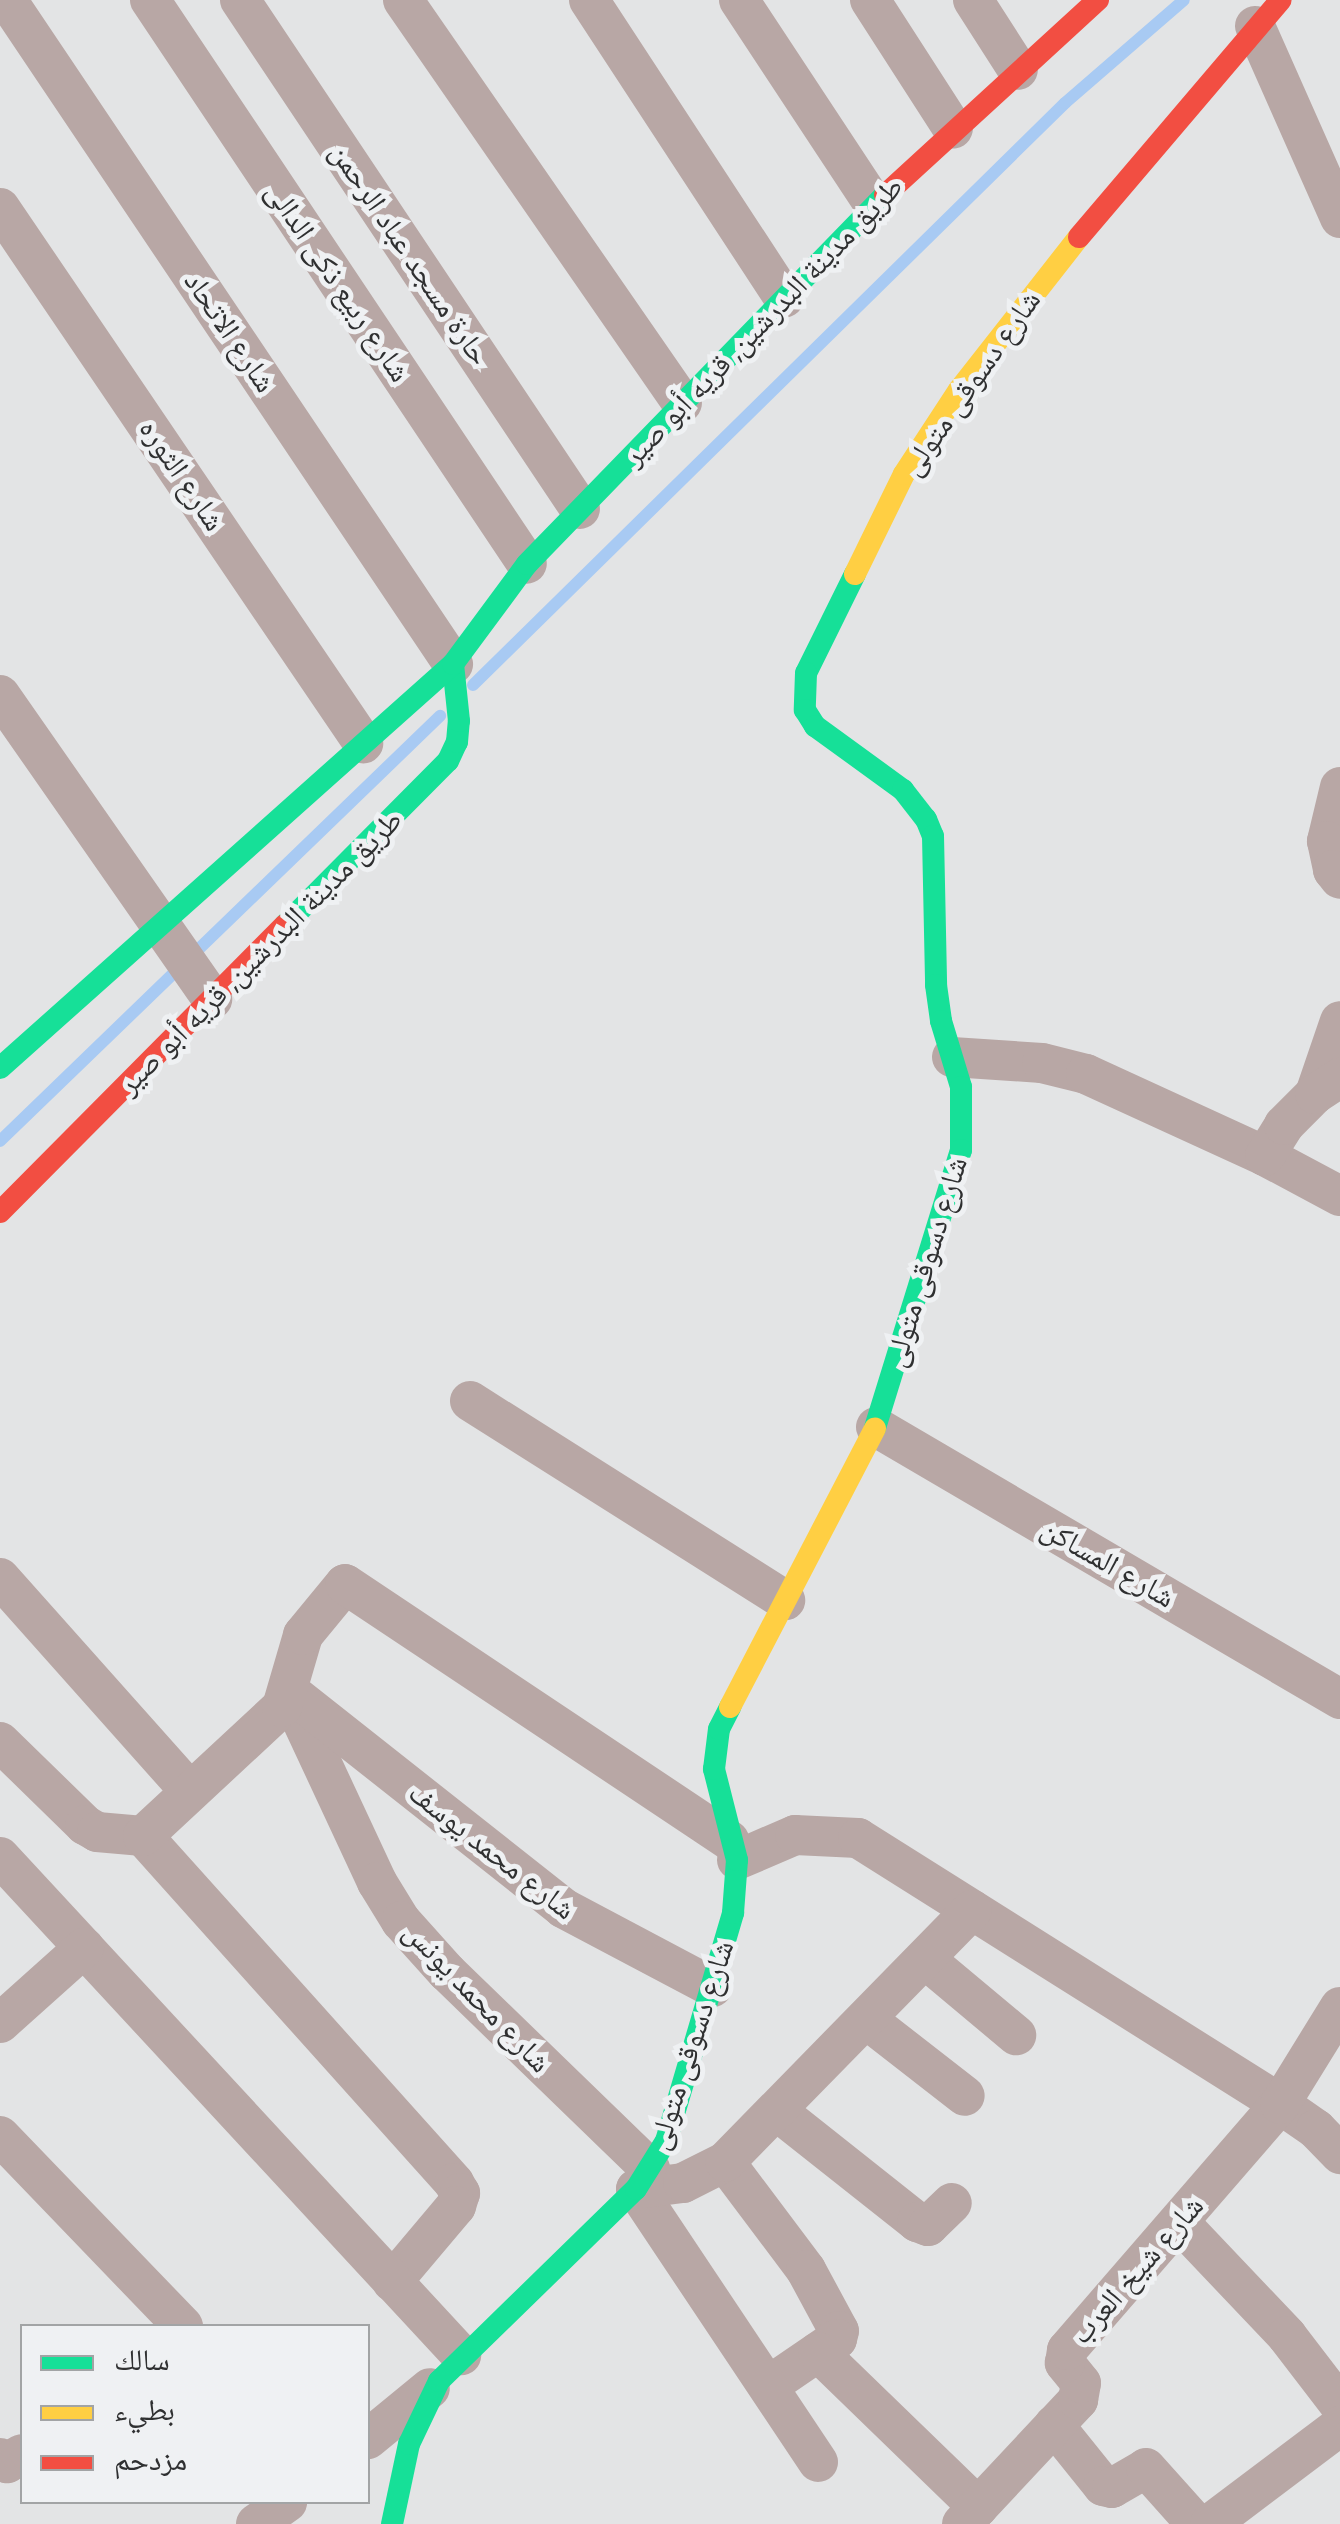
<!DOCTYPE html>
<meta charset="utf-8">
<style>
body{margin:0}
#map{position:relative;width:1340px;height:2524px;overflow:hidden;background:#e3e4e5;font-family:"DM Sans","Noto Naskh Arabic",sans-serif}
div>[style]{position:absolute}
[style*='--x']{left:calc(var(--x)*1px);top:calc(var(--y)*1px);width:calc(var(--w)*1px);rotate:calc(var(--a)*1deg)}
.stream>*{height:12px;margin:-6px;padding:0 6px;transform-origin:6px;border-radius:6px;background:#a8caf3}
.street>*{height:40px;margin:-20px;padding:0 20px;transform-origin:20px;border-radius:20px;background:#b8a7a5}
.fast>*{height:22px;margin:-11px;padding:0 11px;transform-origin:11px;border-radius:11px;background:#16e098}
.slow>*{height:22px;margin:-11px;padding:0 11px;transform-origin:11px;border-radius:11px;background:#ffcf43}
.jam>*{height:22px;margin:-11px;padding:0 11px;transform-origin:11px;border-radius:11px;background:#f24e42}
span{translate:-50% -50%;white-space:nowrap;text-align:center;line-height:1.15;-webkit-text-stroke:10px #eff1f3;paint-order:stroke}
.street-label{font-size:30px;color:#2f3031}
.legend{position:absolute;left:20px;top:2324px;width:350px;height:180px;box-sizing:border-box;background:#eff1f3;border:2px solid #a2a4a5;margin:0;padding:12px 18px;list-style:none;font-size:30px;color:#2f3031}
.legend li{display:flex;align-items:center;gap:20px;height:50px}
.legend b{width:50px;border:2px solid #a2a4a5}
</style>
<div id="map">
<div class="stream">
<div style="--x:473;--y:685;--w:830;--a:-44.51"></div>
<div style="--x:1065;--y:103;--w:157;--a:-40.9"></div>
<div style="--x:0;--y:1141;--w:612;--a:-44.01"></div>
</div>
<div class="street">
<div style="--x:7;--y:0;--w:800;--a:56.11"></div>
<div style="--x:150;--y:0;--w:678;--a:56.24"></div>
<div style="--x:240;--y:0;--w:612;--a:56.26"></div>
<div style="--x:403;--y:0;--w:490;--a:55.3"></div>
<div style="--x:589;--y:0;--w:356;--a:56.8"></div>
<div style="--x:739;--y:0;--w:245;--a:56.6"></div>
<div style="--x:870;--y:0;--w:153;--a:57.2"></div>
<div style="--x:973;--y:0;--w:83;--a:57.3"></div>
<div style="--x:1255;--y:26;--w:210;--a:66.1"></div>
<div style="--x:0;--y:208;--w:647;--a:55.84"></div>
<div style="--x:0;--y:695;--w:371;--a:55.1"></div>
<div style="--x:1340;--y:787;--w:56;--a:103.5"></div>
<div style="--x:1327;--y:841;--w:30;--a:78"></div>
<div style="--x:1333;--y:870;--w:11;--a:52"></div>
<div style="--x:952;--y:1057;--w:90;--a:3.8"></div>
<div style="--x:1042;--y:1063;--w:45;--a:14"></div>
<div style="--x:1086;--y:1074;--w:197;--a:24.6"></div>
<div style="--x:1265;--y:1156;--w:85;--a:28.1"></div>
<div style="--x:1315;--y:1094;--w:77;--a:-71.1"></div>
<div style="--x:1265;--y:1156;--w:36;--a:-58"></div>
<div style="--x:1284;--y:1125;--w:44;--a:-45"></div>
<div style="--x:1315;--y:1094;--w:30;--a:-33"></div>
<div style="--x:470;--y:1401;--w:373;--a:32.3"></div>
<div style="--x:876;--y:1427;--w:538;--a:30.38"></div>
<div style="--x:0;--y:1578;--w:285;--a:48.3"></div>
<div style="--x:288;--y:1691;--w:211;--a:65"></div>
<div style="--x:377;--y:1882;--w:46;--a:58.4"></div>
<div style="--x:401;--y:1921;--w:69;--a:48"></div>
<div style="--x:447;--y:1972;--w:283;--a:44.1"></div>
<div style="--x:295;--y:1696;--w:342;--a:38.3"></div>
<div style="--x:563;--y:1908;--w:169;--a:27.9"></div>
<div style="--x:0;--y:1742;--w:119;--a:44.3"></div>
<div style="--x:85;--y:1825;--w:14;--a:30"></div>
<div style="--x:97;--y:1832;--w:46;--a:5"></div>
<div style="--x:143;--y:1836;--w:466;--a:48.1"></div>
<div style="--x:454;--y:2183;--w:12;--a:59"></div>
<div style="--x:460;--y:2193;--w:14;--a:107"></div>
<div style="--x:456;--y:2206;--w:99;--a:130.1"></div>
<div style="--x:143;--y:1836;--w:190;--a:-42.9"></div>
<div style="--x:282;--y:1707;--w:75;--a:-73.7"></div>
<div style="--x:303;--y:1635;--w:66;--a:-50.5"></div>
<div style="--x:345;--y:1584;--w:462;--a:33.7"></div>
<div style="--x:0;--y:1857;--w:679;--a:47.21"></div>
<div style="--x:737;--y:1860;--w:63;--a:-23.3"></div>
<div style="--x:795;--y:1835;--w:63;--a:2.7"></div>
<div style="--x:858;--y:1838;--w:499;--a:32.2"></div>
<div style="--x:1280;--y:2104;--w:44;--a:34.8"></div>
<div style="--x:1316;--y:2129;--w:35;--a:46"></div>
<div style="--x:925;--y:1959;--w:119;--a:39.9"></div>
<div style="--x:866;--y:2019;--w:125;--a:37.9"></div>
<div style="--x:0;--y:2023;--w:113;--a:-41.8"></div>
<div style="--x:777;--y:2111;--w:179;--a:38.4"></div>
<div style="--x:917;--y:2222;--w:12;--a:20"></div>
<div style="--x:928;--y:2226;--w:33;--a:-44"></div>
<div style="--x:0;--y:2136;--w:264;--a:46.1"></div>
<div style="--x:725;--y:2162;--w:135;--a:53.1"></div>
<div style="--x:806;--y:2270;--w:69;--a:61.6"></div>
<div style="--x:839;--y:2331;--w:8;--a:104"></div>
<div style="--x:837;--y:2339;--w:83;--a:145.7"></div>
<div style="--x:1179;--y:2222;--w:157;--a:46.5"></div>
<div style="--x:1287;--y:2336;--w:87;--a:52.5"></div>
<div style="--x:818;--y:2352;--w:223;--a:44.1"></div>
<div style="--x:1054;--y:2425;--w:78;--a:51.2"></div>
<div style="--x:1103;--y:2486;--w:9;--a:13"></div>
<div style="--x:1112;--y:2488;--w:39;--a:-30"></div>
<div style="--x:1146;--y:2468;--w:75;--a:48.2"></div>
<div style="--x:368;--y:2439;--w:80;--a:-39.4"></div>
<div style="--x:0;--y:2458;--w:9;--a:36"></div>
<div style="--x:7;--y:2463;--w:17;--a:-31"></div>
<div style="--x:818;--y:2462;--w:328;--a:-123.7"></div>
<div style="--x:636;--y:2189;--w:47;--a:-7.3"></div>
<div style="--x:683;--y:2183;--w:47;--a:-26.6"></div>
<div style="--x:725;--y:2162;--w:353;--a:-45.6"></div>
<div style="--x:256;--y:2524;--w:38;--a:-35"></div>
<div style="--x:962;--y:2524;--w:170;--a:-46.9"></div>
<div style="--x:1078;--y:2400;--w:17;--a:-80"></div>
<div style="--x:1081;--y:2383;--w:26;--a:-129"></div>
<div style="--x:1065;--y:2363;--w:13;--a:-81"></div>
<div style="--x:1067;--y:2350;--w:325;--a:-49.1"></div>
<div style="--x:1280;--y:2104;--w:114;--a:-58.3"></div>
<div style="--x:1210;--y:2524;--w:163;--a:-37"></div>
</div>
<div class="fast">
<div style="--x:855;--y:574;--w:110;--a:116.3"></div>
<div style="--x:806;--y:673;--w:37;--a:92"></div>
<div style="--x:805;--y:710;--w:19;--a:58"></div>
<div style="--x:815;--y:726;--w:109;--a:36"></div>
<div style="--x:903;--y:790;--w:37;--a:52"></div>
<div style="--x:926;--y:819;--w:18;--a:68"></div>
<div style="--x:933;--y:836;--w:149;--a:88.8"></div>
<div style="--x:936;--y:985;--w:36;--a:82"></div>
<div style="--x:941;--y:1021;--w:69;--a:73.1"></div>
<div style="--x:961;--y:1087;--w:63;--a:90"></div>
<div style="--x:961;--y:1150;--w:291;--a:107.2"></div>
<div style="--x:285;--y:925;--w:231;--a:-45.2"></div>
<div style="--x:448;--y:761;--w:21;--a:-65"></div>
<div style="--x:457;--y:742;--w:21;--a:-85"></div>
<div style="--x:459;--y:721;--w:57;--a:-96"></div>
<div style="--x:0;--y:1068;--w:607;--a:-41.73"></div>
<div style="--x:453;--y:664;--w:124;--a:-53.5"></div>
<div style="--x:527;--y:564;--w:514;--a:-45.87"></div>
<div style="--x:392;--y:2524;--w:82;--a:-78"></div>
<div style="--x:409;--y:2444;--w:70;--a:-64.5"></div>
<div style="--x:439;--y:2381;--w:275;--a:-44.3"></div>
<div style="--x:636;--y:2189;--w:57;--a:-58"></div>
<div style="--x:666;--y:2141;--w:238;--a:-73.6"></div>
<div style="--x:733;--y:1913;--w:53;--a:-85.7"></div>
<div style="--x:737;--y:1860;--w:94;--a:-104.2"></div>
<div style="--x:714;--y:1769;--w:40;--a:-82.9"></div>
<div style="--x:719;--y:1729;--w:25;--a:-63"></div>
</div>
<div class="slow">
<div style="--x:855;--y:574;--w:111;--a:-63.9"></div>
<div style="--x:904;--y:474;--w:100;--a:-56.8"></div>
<div style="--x:959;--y:390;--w:194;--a:-51.9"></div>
<div style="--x:730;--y:1707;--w:314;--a:-62.5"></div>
</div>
<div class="jam">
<div style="--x:885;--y:195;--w:289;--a:-42.5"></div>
<div style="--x:1079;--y:237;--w:311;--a:-49.6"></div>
<div style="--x:0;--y:1212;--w:404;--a:-45.2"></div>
</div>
<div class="street-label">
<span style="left:410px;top:254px;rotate:56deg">حارة مسجد عباد الرحمن</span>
<span style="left:338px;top:282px;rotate:56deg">شارع ربيع ذكى الدالى</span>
<span style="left:763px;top:321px;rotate:-46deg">طريق مدينة البدرشين, قريه أبو صير</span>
<span style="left:230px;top:332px;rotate:56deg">شارع الاتحاد</span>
<span style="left:971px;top:383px;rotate:-55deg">شارع دسوقى متولى</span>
<span style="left:182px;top:475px;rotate:56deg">شارع الثوره</span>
<span style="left:260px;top:952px;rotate:-45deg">طريق مدينة البدرشين, قريه أبو صير</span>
<span style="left:926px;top:1262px;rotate:-73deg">شارع دسوقى متولى</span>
<span style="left:1108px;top:1563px;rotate:30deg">شارع المساكن</span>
<span style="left:492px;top:1851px;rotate:38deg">شارع محمد يوسف</span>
<span style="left:477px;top:1997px;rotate:46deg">شارع محمد يونس</span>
<span style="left:691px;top:2045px;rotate:-72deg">شارع دسوقى متولى</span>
<span style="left:1137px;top:2270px;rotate:-49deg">شارع شيخ العرب</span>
</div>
<ul class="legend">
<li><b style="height:12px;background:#16e098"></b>سالك</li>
<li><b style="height:12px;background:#ffcf43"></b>بطيء</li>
<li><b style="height:12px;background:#f24e42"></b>مزدحم</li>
</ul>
</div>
